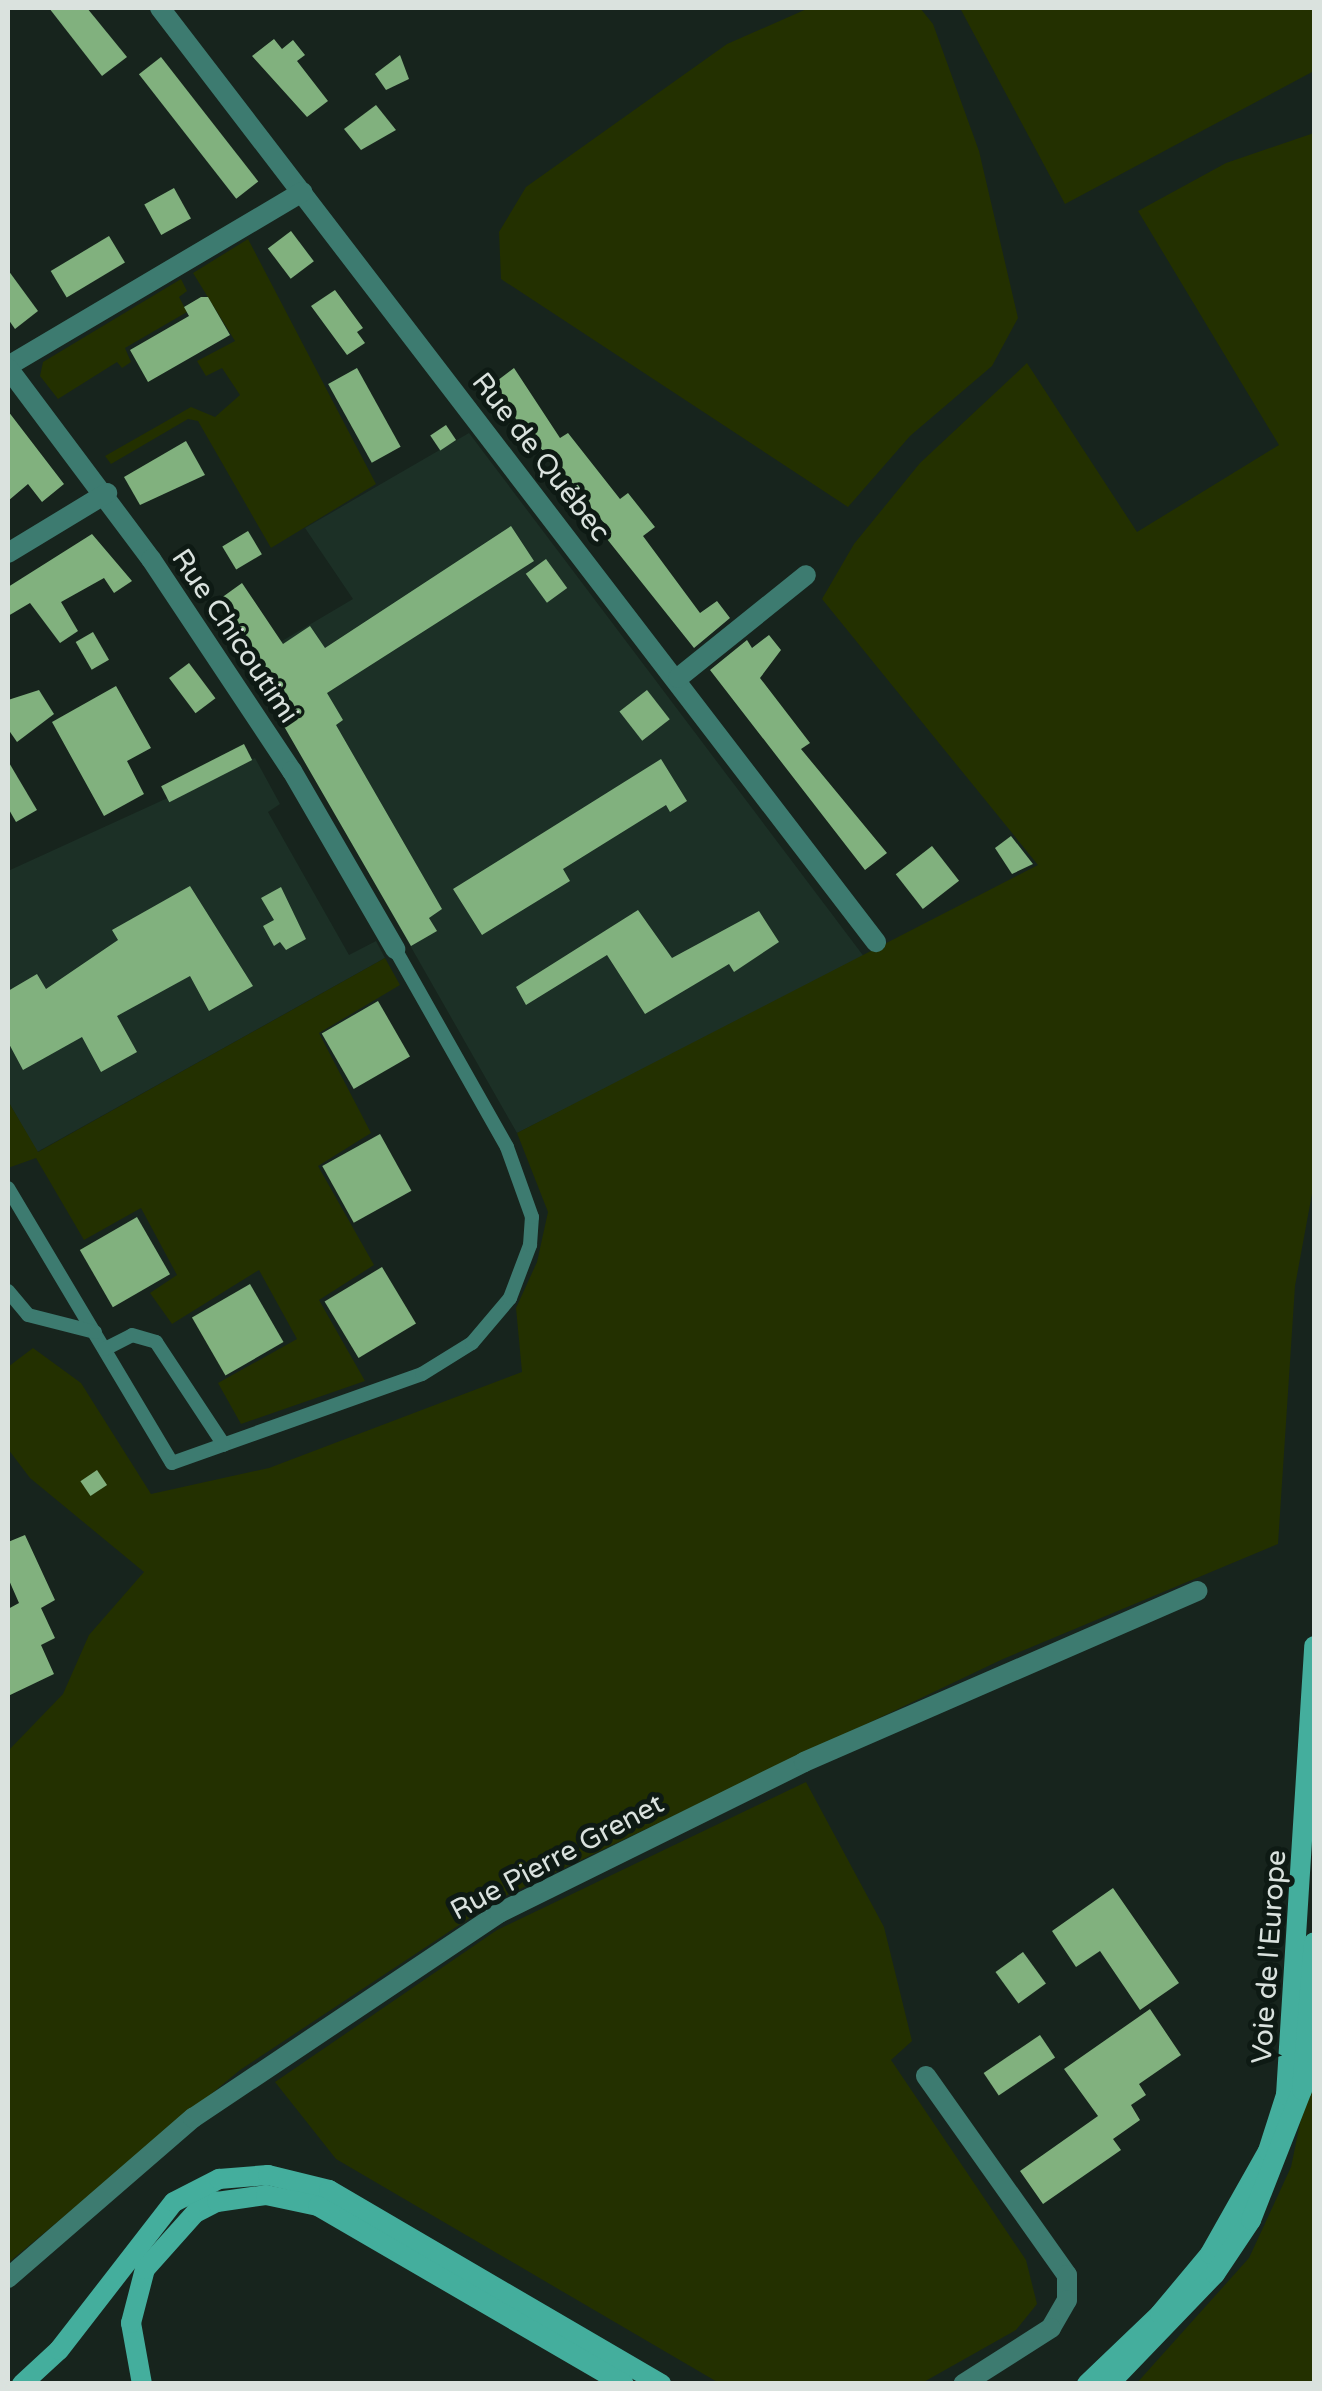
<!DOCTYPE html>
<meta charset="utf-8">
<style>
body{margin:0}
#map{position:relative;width:1322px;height:2391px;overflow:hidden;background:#17241d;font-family:"Varela Round",sans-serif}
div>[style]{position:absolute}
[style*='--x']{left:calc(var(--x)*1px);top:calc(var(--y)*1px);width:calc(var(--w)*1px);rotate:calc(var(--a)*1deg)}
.built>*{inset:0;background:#1c3026}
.green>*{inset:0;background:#233000}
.building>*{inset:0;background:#81b17e;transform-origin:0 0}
.service>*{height:14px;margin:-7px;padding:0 7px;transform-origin:7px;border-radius:7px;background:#3d7b70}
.minor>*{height:20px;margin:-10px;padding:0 10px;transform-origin:10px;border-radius:10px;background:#3d7b70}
.secondary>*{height:20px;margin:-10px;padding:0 10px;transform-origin:10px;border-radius:10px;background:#44ae9d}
span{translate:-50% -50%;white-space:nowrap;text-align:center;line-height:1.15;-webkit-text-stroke:10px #0e1a14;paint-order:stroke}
.street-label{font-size:28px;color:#dae2de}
.frame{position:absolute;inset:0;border:10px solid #dae2de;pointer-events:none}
</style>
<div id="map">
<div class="built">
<div style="clip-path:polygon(469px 433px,865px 958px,517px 1133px,248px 661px,353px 599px,305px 528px)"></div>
<div style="clip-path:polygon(255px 758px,280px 804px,268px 812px,349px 955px,376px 941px,385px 958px,37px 1152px,8px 1101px,8px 871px)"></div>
</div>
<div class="green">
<div style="clip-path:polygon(809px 8px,920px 8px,933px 24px,979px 151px,1018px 318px,992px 366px,910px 436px,848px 507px,501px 279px,499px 232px,526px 187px,727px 44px)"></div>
<div style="clip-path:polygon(960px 8px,1314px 8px,1314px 71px,1065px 204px)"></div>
<div style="clip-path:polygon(1314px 133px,1314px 1183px,1295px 1286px,1278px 1544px,1003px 1659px,497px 1900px,240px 2070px,8px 2263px,8px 1751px,63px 1694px,89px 1635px,144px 1572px,30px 1478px,8px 1449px,8px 1367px,33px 1348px,81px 1383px,151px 1494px,269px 1468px,522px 1372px,516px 1308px,537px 1262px,548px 1212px,517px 1133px,1038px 865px,822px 599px,854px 544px,920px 463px,1027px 363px,1137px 532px,1279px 445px,1138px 211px,1226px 163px)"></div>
<div style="clip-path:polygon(248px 239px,376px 484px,271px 548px,198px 421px,188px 419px,111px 464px,105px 456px,191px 407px,215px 417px,240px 395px,222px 368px,206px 376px,197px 361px,235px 341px,193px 273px)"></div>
<div style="clip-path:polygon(181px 279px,187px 291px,179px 297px,187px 312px,125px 348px,131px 362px,122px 368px,117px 362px,58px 399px,40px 376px,43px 362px)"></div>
<div style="clip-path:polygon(385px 958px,400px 985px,319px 1033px,371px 1133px,318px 1166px,374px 1265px,319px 1300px,365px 1381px,241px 1424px,218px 1383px,297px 1339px,259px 1270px,172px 1324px,150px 1293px,177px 1275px,141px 1208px,84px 1240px,36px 1158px,8px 1168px,8px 1101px,38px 1152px)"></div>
<div style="clip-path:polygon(806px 1782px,884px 1927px,912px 2041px,891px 2060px,1026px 2260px,1037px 2304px,1016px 2330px,922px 2383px,719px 2383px,336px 2159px,275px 2082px,497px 1930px)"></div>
<div style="clip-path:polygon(1314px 2055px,1314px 2383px,1136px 2384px,1249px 2258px,1291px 2167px)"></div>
</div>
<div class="building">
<div style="clip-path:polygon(49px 8px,87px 8px,127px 57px,102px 76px)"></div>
<div style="clip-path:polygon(274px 39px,282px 49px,293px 40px,305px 55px,297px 61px,328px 101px,307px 117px,252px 56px)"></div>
<div style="clip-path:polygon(400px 55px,409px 79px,386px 90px,375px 74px)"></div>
<div style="left:161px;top:57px;width:158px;height:28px;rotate:52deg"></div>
<div style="clip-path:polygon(376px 105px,396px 130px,361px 150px,344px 129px)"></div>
<div style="left:174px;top:188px;width:35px;height:34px;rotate:61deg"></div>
<div style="left:291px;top:231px;width:38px;height:29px;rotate:53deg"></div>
<div style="left:109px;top:236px;width:31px;height:68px;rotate:59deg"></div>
<div style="clip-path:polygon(8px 270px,38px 311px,15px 329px,8px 319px)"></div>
<div style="clip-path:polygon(335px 290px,363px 328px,357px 332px,365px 343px,347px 355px,311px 306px)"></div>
<div style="clip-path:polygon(201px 297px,208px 297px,230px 335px,148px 382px,130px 350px,189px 316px,184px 307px)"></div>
<div style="left:357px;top:368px;width:90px;height:33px;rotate:61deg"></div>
<div style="clip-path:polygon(514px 368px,560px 438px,568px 433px,620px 499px,628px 493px,655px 527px,643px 536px,700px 613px,717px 601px,730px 618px,694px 648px,599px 529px,605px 524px,489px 387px)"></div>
<div style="clip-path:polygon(8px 411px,64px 484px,42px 502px,28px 484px,8px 501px)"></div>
<div style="left:446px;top:425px;width:18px;height:19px;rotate:56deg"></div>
<div style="clip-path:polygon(186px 441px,205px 475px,140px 505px,124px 477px)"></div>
<div style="clip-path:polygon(511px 526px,534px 561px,327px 693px,343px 720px,336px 725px,442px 909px,429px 918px,437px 931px,411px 946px,263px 690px,276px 681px,217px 601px,242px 583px,283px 644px,310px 626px,325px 648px)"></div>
<div style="left:248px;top:531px;width:27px;height:30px;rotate:59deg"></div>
<div style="clip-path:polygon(92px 534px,132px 581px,114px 593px,104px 578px,61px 602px,78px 631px,60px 643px,30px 603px,8px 616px,8px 587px)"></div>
<div style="left:546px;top:559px;width:36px;height:25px;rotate:54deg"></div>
<div style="left:93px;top:632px;width:32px;height:20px;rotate:60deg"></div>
<div style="clip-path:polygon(769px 635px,781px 650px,760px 678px,810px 743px,801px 749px,887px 853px,865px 870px,710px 670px,747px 640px,752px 648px)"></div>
<div style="left:189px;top:663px;width:44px;height:25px;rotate:53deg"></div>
<div style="clip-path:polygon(116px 686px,151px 748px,127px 761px,144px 794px,104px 816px,52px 722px)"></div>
<div style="clip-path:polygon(39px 690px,54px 714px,17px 742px,8px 729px,8px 700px)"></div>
<div style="left:647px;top:690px;width:37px;height:35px;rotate:52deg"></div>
<div style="left:244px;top:744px;width:18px;height:93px;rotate:63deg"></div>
<div style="clip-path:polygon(661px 759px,687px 801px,670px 812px,666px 805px,563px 869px,570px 881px,482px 935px,453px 889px)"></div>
<div style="clip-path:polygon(8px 761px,37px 810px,16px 822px,8px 808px)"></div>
<div style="clip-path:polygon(1011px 836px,1033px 864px,1012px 874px,995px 848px)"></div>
<div style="left:932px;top:846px;width:44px;height:46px;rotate:52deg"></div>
<div style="clip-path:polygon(190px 886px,253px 986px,209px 1011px,190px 976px,117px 1016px,137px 1052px,101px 1072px,82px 1037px,23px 1070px,8px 1042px,8px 991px,37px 974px,46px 989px,118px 940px,112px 930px)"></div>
<div style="clip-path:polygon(281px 887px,306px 939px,286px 950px,280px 942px,274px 946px,263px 926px,274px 920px,261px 898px)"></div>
<div style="clip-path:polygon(638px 910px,672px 958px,759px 911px,779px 942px,734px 972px,729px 964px,645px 1014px,607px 955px,526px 1005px,516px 987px)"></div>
<div style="left:378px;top:1001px;width:64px;height:65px;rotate:60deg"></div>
<div style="left:380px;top:1134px;width:65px;height:66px;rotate:61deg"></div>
<div style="left:137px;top:1217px;width:66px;height:66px;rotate:60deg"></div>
<div style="left:382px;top:1267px;width:66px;height:67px;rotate:59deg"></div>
<div style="left:250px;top:1284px;width:67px;height:67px;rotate:60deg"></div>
<div style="left:97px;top:1470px;width:18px;height:20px;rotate:56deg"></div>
<div style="clip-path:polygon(25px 1535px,55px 1600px,41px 1608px,55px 1638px,41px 1645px,54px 1674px,8px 1696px,8px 1609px,19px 1603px,8px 1578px,8px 1542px)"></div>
<div style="clip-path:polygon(1113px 1888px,1179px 1983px,1140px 2010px,1100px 1951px,1076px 1967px,1052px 1931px)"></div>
<div style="left:1023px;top:1952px;width:39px;height:34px;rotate:54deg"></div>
<div style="clip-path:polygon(1150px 2009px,1181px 2055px,1139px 2084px,1146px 2095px,1131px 2105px,1140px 2120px,1113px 2139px,1121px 2150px,1043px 2204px,1020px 2171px,1098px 2116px,1064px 2069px)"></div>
<div style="left:1040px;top:2035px;width:27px;height:68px;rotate:56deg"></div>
</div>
<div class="service">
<div style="--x:8;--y:1188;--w:320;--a:59.2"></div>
<div style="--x:172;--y:1463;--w:265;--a:-19.6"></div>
<div style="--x:422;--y:1374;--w:59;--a:-31.8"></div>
<div style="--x:472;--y:1343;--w:59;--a:-49.8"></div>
<div style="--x:510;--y:1298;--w:57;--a:-69.3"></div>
<div style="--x:530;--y:1245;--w:28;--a:-86"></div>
<div style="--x:532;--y:1217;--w:74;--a:-109.7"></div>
<div style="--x:507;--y:1147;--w:227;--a:-119.5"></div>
<div style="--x:8;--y:1291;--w:31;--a:50"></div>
<div style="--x:28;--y:1315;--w:69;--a:14.2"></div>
<div style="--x:105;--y:1349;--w:30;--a:-27"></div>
<div style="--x:132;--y:1335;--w:25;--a:16"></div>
<div style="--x:156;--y:1342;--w:123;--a:56.6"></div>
</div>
<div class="minor">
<div style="--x:160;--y:8;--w:1177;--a:52.53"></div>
<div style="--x:8;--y:366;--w:342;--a:-30.6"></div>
<div style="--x:8;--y:368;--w:239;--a:53.2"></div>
<div style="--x:151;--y:559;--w:255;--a:56.4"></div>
<div style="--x:292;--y:771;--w:206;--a:59.9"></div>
<div style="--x:8;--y:553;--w:116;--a:-31.2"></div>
<div style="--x:678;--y:678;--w:164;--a:-38.8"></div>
<div style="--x:926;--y:2076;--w:244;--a:54.7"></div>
<div style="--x:1067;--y:2275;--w:25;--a:90"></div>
<div style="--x:1067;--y:2300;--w:32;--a:120"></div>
<div style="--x:1051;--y:2328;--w:104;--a:147.5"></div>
<div style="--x:8;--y:2278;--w:245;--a:-40.9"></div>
<div style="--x:193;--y:2118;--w:368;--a:-33.8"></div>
<div style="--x:499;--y:1913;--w:340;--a:-26.3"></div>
<div style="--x:804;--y:1762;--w:429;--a:-23.5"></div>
</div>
<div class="secondary">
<div style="--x:22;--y:2384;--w:50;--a:-42.6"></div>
<div style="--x:59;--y:2350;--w:187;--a:-52.2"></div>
<div style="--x:174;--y:2202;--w:51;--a:-27.1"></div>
<div style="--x:219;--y:2179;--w:49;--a:-4.7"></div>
<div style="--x:268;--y:2175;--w:63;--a:13.8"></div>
<div style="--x:329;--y:2190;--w:385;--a:30.3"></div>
<div style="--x:142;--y:2384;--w:62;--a:-100.2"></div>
<div style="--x:131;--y:2323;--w:56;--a:-75.5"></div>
<div style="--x:145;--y:2269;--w:75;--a:-48.2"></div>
<div style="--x:195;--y:2213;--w:25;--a:-27"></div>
<div style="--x:217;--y:2202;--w:49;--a:-8.1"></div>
<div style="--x:266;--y:2195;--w:53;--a:11.9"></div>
<div style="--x:318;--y:2206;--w:354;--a:30.2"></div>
<div style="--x:1087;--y:2384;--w:101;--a:-43.8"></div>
<div style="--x:1160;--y:2314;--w:78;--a:-50.2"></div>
<div style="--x:1210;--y:2254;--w:118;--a:-60.6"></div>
<div style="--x:1268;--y:2151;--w:59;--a:-72.2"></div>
<div style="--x:1286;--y:2095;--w:450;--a:-86.4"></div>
<div style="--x:1109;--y:2384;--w:153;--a:-46.1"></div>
<div style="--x:1215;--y:2274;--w:65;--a:-56.3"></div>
<div style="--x:1251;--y:2220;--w:140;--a:-68.6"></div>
<div style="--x:1302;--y:2090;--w:148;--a:-85.4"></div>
</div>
<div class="street-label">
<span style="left:541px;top:457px;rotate:52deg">Rue de Québec</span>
<span style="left:235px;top:636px;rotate:56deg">Rue Chicoutimi</span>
<span style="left:557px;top:1857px;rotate:-28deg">Rue Pierre Grenet</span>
<span style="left:1269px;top:1957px;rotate:-86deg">Voie de l'Europe</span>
</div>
<div class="frame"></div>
</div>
